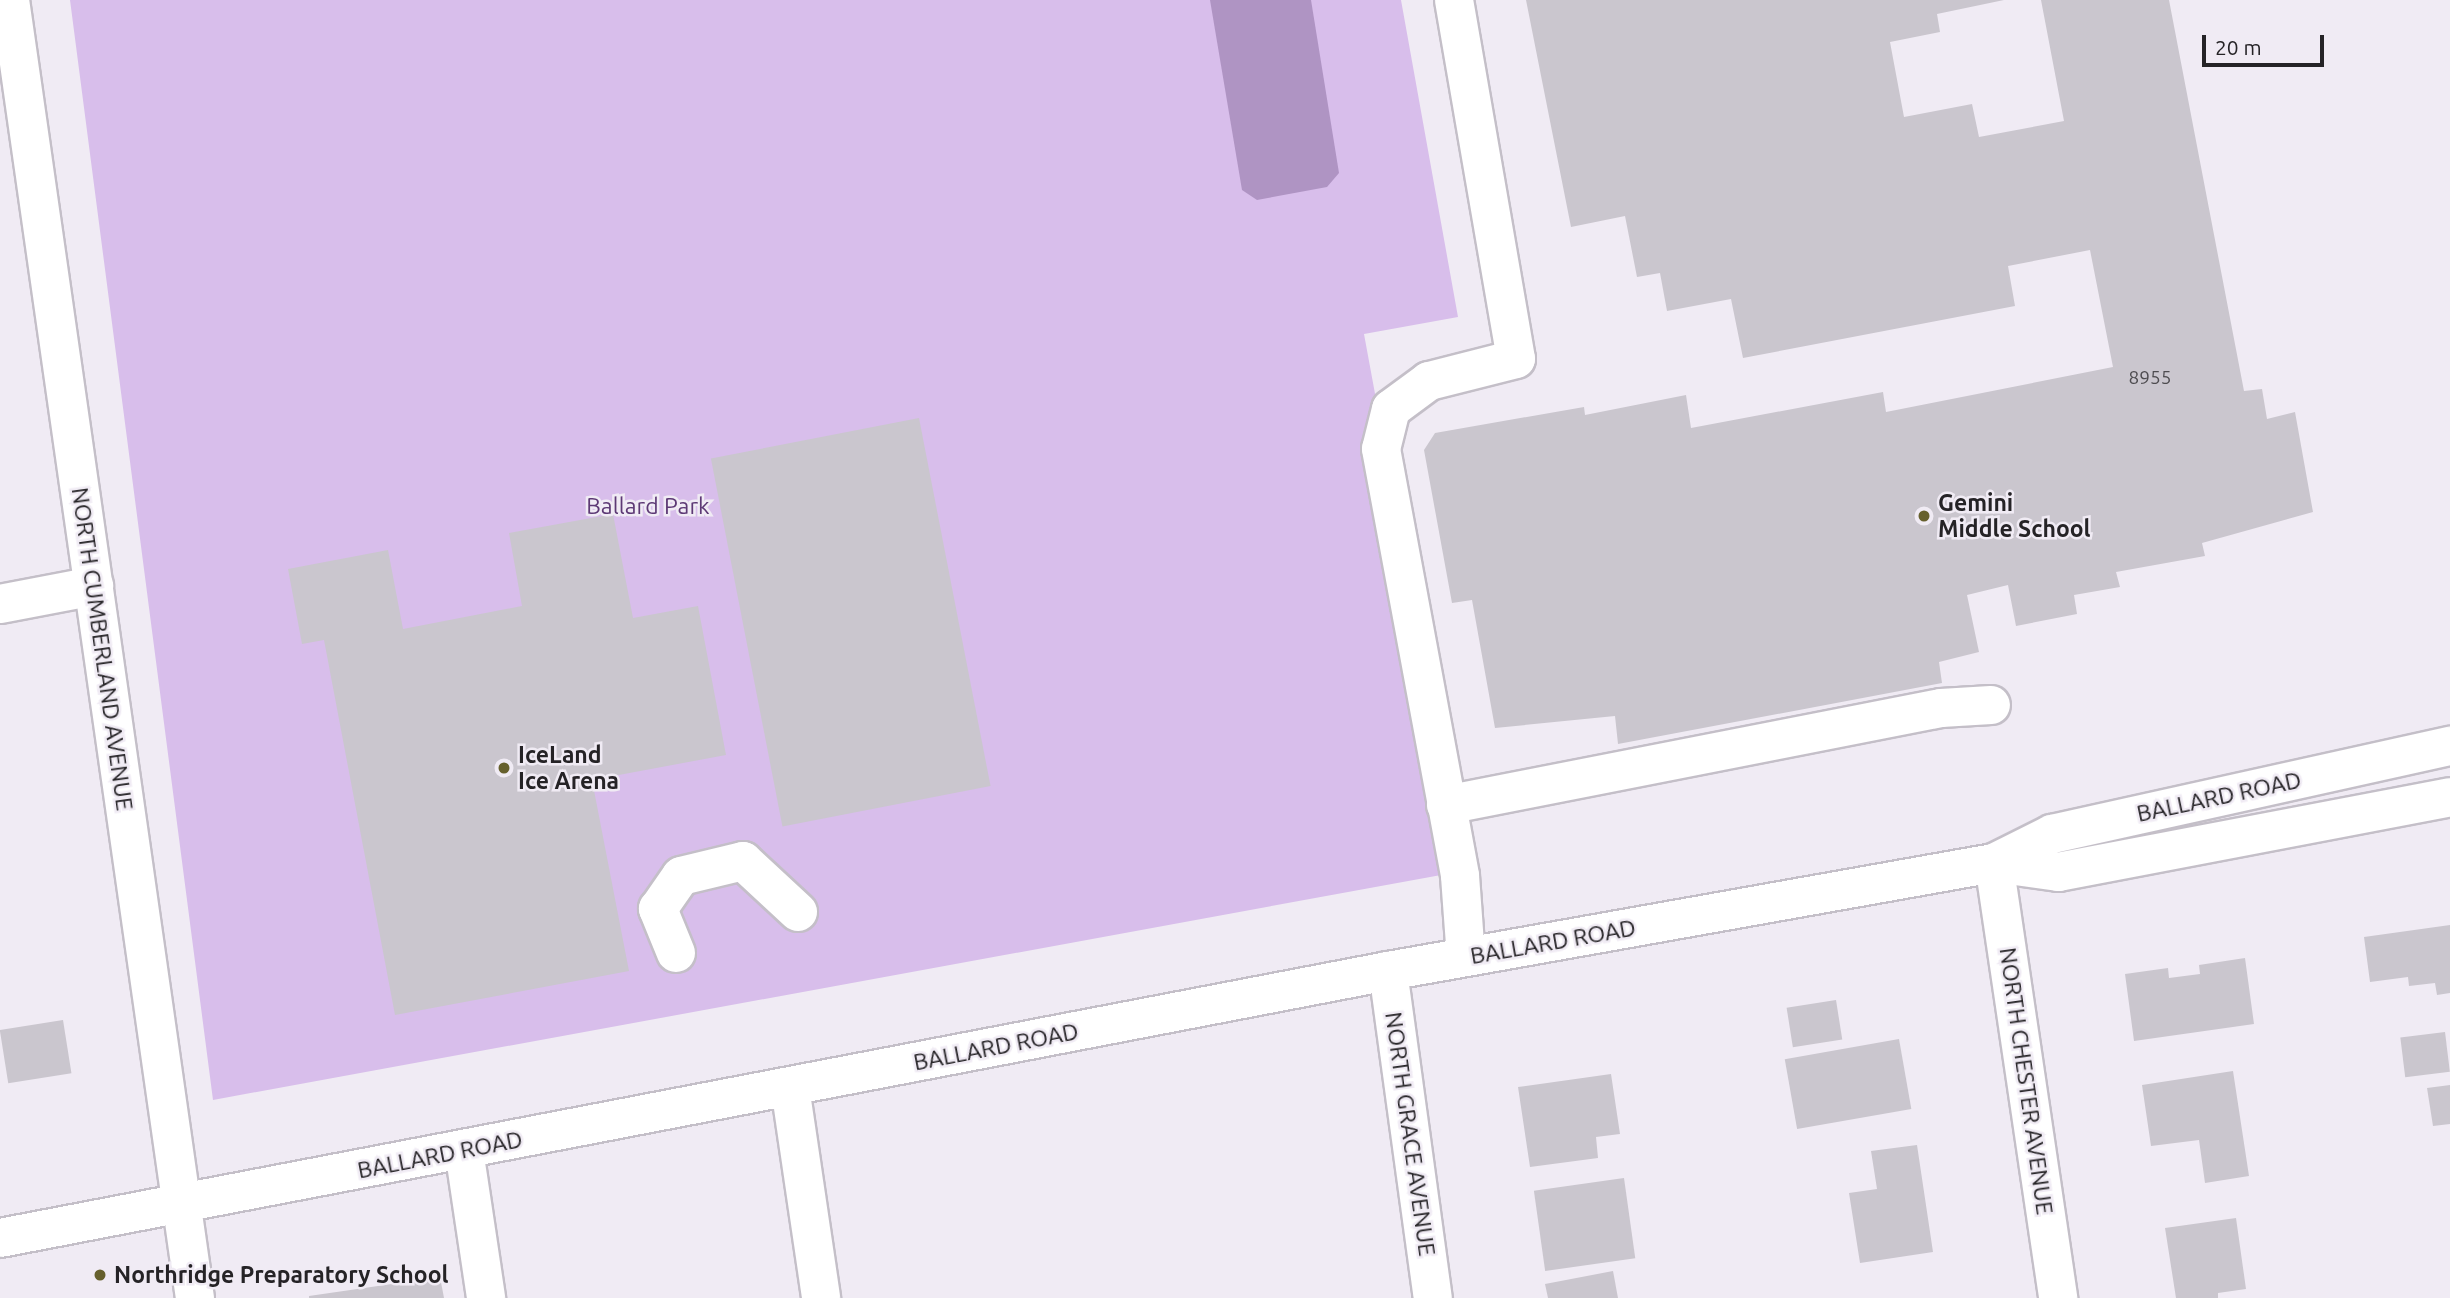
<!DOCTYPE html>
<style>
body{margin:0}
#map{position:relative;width:2450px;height:1298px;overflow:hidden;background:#f0ebf4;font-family:Ubuntu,sans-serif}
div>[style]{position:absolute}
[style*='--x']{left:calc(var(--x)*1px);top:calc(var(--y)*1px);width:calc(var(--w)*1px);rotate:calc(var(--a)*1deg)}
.green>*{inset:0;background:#d8beeb}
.water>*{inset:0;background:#af94c3}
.building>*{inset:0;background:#cac6ce;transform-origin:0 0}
.roads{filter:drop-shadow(2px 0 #c4bfc8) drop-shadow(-2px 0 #c4bfc8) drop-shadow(0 2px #c4bfc8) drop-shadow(0 -2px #c4bfc8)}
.minor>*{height:38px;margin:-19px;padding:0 19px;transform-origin:19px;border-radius:19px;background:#fff}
.dots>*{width:19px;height:19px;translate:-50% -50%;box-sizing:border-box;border:4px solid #f0ebf4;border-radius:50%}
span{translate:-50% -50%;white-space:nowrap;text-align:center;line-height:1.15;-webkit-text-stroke:5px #f0ebf4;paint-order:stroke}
.number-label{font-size:19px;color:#4e4c50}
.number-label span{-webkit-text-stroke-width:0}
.poi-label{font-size:23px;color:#252326;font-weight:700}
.left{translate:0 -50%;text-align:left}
.park-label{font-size:23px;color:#5d3975}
.street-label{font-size:23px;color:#252326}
.scale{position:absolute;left:2202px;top:35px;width:122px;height:32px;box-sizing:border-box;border:4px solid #252326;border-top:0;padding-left:9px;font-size:21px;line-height:24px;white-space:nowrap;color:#252326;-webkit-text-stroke:5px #f0ebf4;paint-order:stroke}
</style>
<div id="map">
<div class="green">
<div style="clip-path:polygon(70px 0,1401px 0,1458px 317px,1364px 334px,1463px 871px,213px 1100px)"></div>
</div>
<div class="water">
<div style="clip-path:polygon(1210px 0,1311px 0,1339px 173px,1327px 187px,1257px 200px,1242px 190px)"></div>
</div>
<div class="building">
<div style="clip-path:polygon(1526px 0,2004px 0,1937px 14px,1940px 32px,1890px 42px,1904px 117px,1972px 104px,1979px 137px,2064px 121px,2041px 0,2169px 0,2244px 391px,2262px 389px,2267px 419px,2295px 412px,2313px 512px,2202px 543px,2205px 556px,2116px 572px,2120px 587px,2074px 595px,2077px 614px,2016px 626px,2008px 585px,1967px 595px,1979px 652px,1939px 662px,1942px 683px,1618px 744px,1615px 716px,1495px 728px,1472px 600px,1452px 603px,1424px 450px,1435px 433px,1584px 407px,1585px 415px,1686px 395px,1691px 428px,1883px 392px,1886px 412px,2113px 367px,2090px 250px,2008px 266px,2015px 306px,1743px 358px,1731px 299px,1667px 311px,1660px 273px,1637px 277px,1625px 216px,1571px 227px)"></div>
<div style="left:919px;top:418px;width:375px;height:212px;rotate:79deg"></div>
<div style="clip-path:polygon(613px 514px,633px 618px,698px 606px,726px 755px,592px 780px,629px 971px,395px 1015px,324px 640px,302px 644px,288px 569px,388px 550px,403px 629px,522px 606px,509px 533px)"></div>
<div style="clip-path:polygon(2450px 925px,2450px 993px,2437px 995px,2435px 983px,2409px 986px,2408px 977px,2370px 982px,2364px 937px)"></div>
<div style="clip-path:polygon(2245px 958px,2254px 1024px,2134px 1041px,2125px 974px,2168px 968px,2169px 978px,2200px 974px,2199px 965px)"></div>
<div style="left:1836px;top:1000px;width:40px;height:50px;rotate:81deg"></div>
<div style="left:63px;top:1020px;width:54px;height:64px;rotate:81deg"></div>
<div style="left:2445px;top:1032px;width:40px;height:45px;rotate:83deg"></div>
<div style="left:1899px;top:1039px;width:71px;height:116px;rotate:80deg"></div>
<div style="clip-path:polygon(2233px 1071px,2249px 1176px,2205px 1183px,2199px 1140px,2151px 1146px,2142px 1085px)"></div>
<div style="clip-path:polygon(1611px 1074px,1620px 1134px,1596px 1137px,1598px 1158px,1530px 1167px,1518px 1087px)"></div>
<div style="clip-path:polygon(2450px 1085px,2450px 1124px,2433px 1126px,2427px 1088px)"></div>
<div style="clip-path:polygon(1917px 1145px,1933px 1252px,1860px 1263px,1849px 1193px,1877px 1189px,1871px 1151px)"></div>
<div style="left:1624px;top:1178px;width:81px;height:91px;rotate:82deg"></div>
<div style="clip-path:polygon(2236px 1218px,2246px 1289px,2218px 1293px,2218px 1298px,2176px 1298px,2165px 1228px)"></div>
<div style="clip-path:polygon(1613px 1271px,1618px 1298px,1548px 1298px,1545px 1284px)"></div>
<div style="clip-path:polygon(440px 1277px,444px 1298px,309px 1298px,309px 1296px)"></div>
</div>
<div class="roads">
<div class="minor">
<div style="--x:10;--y:0;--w:1311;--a:81.89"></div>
<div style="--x:1454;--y:0;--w:364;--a:80.2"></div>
<div style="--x:1516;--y:359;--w:90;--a:165.8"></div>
<div style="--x:1429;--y:381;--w:47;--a:143.6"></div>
<div style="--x:1391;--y:409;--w:41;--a:104"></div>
<div style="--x:1381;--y:449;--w:434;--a:79.5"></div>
<div style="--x:1460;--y:876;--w:81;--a:85.8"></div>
<div style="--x:0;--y:604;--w:96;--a:-10.8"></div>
<div style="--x:1446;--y:805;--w:504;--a:-11.09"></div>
<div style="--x:1941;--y:708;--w:50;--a:-3.4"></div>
<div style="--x:1994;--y:863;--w:65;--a:8"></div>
<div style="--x:2058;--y:872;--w:399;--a:-10.8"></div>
<div style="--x:1994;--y:863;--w:440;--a:81.6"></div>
<div style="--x:676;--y:953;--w:48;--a:-112.2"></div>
<div style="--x:658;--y:909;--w:40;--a:-55.1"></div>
<div style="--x:681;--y:876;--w:64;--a:-13.6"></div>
<div style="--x:743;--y:861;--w:75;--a:42.8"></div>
<div style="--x:1388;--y:971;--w:330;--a:82.2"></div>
<div style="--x:790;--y:1087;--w:213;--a:81.6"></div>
<div style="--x:464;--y:1150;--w:150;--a:81.5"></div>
<div style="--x:0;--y:1238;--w:1413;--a:-10.89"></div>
<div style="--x:1388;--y:971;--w:616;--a:-10.11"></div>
<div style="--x:1994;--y:863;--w:65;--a:-26.6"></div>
<div style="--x:2052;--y:834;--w:408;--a:-12.5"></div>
</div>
</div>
<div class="dots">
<div style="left:1924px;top:516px;background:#66602d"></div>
<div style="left:504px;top:768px;background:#66602d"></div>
<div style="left:100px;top:1275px;background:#66602d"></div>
</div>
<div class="number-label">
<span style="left:2150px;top:378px">8955</span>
</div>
<div class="poi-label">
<span class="left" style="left:1938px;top:516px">Gemini<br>Middle School</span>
<span class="left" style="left:518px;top:768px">IceLand<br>Ice Arena</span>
<span class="left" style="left:114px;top:1275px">Northridge Preparatory School</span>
</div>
<div class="park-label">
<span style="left:648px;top:506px">Ballard Park</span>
</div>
<div class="street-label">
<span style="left:102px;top:649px;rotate:82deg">NORTH CUMBERLAND AVENUE</span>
<span style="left:2219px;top:797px;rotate:-12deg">BALLARD ROAD</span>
<span style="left:1553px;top:942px;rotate:-10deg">BALLARD ROAD</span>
<span style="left:996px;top:1047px;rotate:-11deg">BALLARD ROAD</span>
<span style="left:2026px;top:1081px;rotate:82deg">NORTH CHESTER AVENUE</span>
<span style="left:1410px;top:1134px;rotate:82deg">NORTH GRACE AVENUE</span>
<span style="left:440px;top:1155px;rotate:-11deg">BALLARD ROAD</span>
</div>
<div class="scale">20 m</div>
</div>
